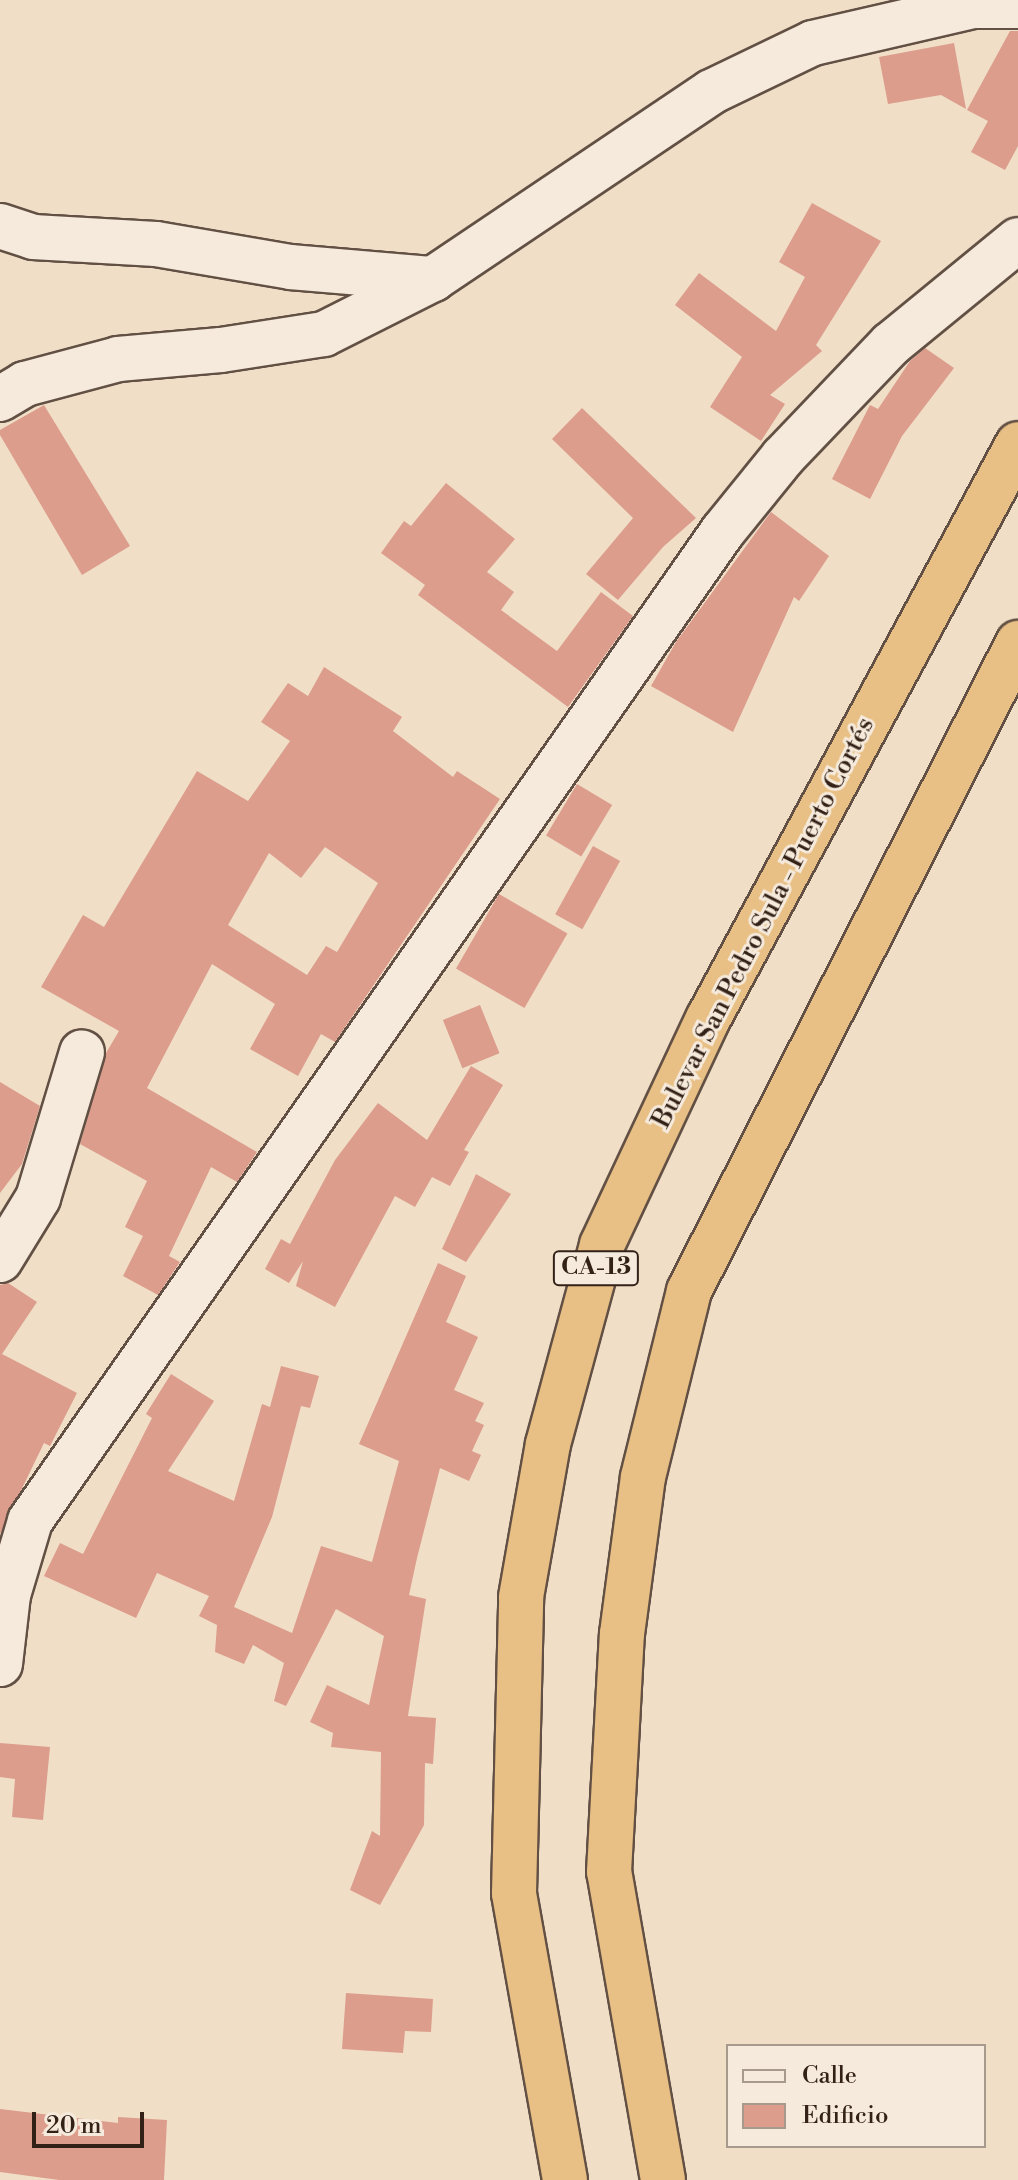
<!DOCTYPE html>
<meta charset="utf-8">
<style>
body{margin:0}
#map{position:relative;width:1018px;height:2180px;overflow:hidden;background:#f0dec7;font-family:"Libre Bodoni",serif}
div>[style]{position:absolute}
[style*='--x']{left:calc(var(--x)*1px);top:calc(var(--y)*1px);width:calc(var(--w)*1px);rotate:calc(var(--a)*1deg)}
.building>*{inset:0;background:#dc9d8c;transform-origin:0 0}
.roads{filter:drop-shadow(2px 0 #625044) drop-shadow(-2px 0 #625044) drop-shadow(0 2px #625044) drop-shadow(0 -2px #625044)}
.minor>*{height:44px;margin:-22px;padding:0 22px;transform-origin:22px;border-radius:22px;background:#f5eadb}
.highway>*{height:44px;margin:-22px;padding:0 22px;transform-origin:22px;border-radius:22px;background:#e8bf84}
span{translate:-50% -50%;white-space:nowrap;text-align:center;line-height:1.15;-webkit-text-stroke:6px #f5eadb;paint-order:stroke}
.shield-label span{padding:2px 6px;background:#f5eadb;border:2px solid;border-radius:6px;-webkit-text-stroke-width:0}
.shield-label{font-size:24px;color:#332118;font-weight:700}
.street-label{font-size:26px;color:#332118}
.legend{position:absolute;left:726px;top:2044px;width:260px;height:104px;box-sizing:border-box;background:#f5eadb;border:2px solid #a79a8d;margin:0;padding:10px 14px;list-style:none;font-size:24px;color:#332118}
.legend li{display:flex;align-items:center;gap:16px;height:40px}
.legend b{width:40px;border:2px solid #a79a8d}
.scale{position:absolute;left:32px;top:2112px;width:112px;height:36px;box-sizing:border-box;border:4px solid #332118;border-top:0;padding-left:10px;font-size:24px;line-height:28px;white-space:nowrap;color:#332118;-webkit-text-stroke:6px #f5eadb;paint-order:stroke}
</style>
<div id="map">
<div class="building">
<div style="clip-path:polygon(1010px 31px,1018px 31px,1018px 146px,1005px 170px,971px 152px,988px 121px,967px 110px)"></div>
<div style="clip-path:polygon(954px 43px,966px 109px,941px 95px,888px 104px,879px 57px)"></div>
<div style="clip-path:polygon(812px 203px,881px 241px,816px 345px,822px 351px,770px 395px,785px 404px,761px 441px,710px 407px,742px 357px,675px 305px,699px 273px,776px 331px,805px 277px,779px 262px)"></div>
<div style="clip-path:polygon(925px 348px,954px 368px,902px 436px,870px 499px,832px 479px,870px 405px,878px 409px,910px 361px)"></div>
<div style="clip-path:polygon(44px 405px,130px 546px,82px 575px,0 435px,0 430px)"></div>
<div style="clip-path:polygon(582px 408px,696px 518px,663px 547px,618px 600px,586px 574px,633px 518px,552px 439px)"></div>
<div style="clip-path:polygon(446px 483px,515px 539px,487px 572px,514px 592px,501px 610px,557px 651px,601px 592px,633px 616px,568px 707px,418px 595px,425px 585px,381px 553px,404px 521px,411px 526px)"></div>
<div style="clip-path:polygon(771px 512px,829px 556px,799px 601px,794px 597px,733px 732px,651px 686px,676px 642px)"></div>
<div style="clip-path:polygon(evenodd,324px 667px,402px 717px,393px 731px,453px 777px,457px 771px,500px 799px,335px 1042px,321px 1034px,298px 1076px,250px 1049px,275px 1004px,212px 964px,147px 1088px,257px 1152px,237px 1182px,211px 1167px,169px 1256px,180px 1262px,158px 1295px,123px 1276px,143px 1236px,125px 1227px,147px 1181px,80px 1144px,106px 1053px,119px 1031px,41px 987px,83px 915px,104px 927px,197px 771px,248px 801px,290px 741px,261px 722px,288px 683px,308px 696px,324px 667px,325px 847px,378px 883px,337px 952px,326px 946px,307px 975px,228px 925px,269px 853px,301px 878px,325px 847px)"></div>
<div style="left:577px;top:784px;width:41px;height:60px;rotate:31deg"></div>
<div style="left:593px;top:846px;width:31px;height:78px;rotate:29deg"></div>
<div style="left:499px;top:894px;width:79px;height:86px;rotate:30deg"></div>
<div style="left:480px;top:1005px;width:52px;height:40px;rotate:68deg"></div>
<div style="clip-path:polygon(471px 1066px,503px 1085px,464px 1150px,469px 1152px,450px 1186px,432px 1177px,415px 1207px,395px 1196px,335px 1307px,296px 1286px,303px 1261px,289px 1283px,265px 1269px,281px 1239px,290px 1244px,335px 1160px,378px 1103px,427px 1140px)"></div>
<div style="clip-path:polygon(0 1082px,40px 1106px,22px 1164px,0 1193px)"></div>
<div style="clip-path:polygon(476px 1174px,511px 1194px,466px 1262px,442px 1249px)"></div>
<div style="clip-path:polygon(438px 1263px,466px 1276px,446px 1322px,478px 1337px,454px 1390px,484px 1403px,475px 1421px,484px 1425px,472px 1451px,481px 1455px,469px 1481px,440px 1468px,417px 1558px,409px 1595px,426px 1599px,408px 1716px,436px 1718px,433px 1764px,425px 1763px,424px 1825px,380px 1905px,350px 1890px,372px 1831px,380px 1836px,381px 1752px,331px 1747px,333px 1733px,310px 1722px,327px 1685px,369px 1705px,384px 1636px,336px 1609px,286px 1706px,274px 1701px,284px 1663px,253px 1645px,244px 1664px,215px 1652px,217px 1625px,199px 1616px,209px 1596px,157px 1573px,136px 1618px,44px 1576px,60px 1543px,83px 1554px,152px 1418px,146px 1414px,171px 1374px,214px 1401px,168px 1471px,234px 1501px,262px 1404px,270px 1407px,281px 1366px,319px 1376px,310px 1408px,301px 1406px,272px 1517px,234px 1607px,292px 1633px,321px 1546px,372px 1562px,399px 1461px,359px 1444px)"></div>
<div style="clip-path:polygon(8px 1283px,37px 1302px,2px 1354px,77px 1393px,50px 1446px,44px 1443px,0 1534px,0 1285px)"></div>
<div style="clip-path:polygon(0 1743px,50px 1747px,43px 1820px,12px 1817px,15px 1779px,0 1777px)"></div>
<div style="clip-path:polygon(346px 1993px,433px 1999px,431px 2032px,405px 2031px,403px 2053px,342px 2049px)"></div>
<div style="clip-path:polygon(0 2109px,118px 2123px,118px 2117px,167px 2120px,164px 2180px,59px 2180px,0 2172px)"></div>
</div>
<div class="roads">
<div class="minor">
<div style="--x:0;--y:226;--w:35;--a:18"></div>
<div style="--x:33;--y:237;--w:123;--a:3.3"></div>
<div style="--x:156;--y:244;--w:136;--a:9.7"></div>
<div style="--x:290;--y:267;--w:144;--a:4.8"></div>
<div style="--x:0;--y:399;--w:29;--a:-31"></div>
<div style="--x:25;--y:384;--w:96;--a:-15"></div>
<div style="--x:118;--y:359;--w:103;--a:-5"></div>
<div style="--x:221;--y:350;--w:104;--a:-8.8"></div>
<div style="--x:324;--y:334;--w:122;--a:-26.8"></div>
<div style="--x:433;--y:279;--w:335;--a:-33.9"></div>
<div style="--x:711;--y:92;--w:113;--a:-25.7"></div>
<div style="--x:813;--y:43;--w:164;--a:-13"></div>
<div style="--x:973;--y:6;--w:45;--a:0"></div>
<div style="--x:0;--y:1260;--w:73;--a:-58.5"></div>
<div style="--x:38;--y:1198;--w:152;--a:-73.2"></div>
<div style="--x:0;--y:1664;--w:69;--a:-83.4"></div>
<div style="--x:8;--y:1595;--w:77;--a:-73.4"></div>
<div style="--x:30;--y:1521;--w:1208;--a:-55.01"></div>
<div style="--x:723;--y:531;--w:95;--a:-51"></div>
<div style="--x:783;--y:457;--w:156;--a:-46.3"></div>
<div style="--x:891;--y:344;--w:164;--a:-39.3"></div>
</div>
<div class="highway">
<div style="--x:565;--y:2180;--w:291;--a:-100.1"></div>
<div style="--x:514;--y:1893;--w:296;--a:-88.6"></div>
<div style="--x:521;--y:1597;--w:155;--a:-80"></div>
<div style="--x:548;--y:1444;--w:206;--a:-74.8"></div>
<div style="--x:602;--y:1245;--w:250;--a:-64.9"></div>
<div style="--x:708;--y:1019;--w:653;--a:-61.67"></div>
<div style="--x:663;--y:2180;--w:313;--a:-99.9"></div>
<div style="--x:609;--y:1872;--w:238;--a:-86.9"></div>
<div style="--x:622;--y:1634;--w:158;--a:-82.4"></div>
<div style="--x:643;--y:1477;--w:192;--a:-76.1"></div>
<div style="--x:689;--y:1291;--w:727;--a:-63.08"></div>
</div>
</div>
<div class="shield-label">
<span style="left:596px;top:1268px">CA-13</span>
</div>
<div class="street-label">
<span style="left:764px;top:923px;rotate:-63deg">Bulevar San Pedro Sula - Puerto Cortés</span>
</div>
<ul class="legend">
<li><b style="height:10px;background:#f5eadb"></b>Calle</li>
<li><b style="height:22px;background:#dc9d8c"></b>Edificio</li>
</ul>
<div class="scale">20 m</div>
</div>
